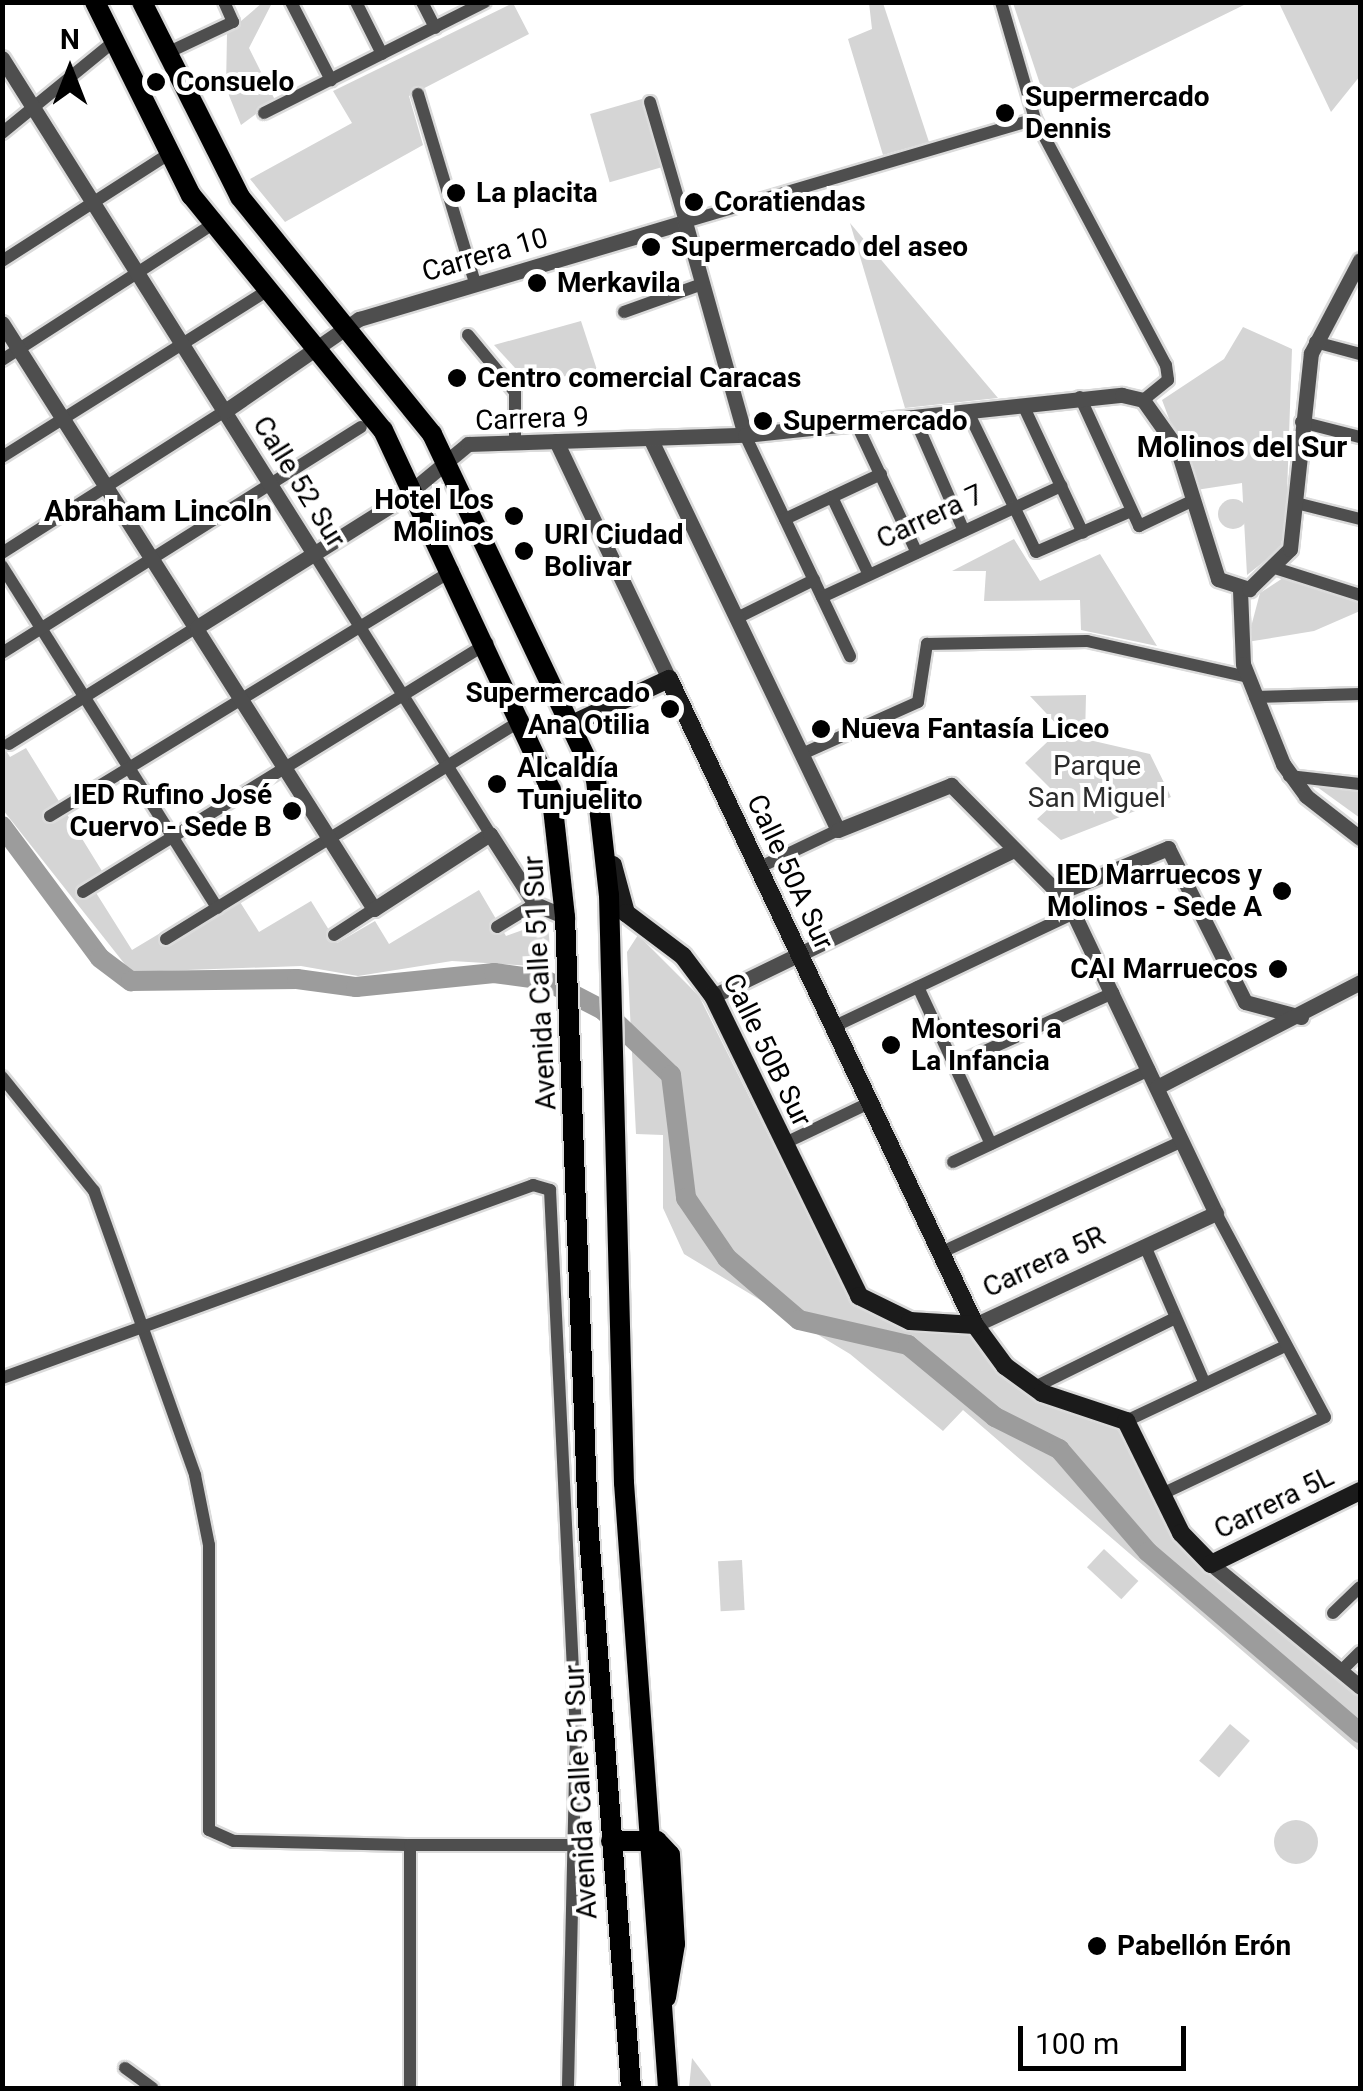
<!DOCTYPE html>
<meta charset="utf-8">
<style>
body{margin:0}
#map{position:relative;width:1363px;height:2091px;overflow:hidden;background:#fff;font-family:Roboto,sans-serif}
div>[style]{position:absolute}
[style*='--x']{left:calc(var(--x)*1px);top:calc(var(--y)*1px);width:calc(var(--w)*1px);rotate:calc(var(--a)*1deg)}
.green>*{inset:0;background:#d5d5d5;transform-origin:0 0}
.round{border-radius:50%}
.river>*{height:20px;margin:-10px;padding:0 10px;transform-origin:10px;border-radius:10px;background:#9c9c9c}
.roads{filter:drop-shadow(2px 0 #dbdbdb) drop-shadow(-2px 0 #dbdbdb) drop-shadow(0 2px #dbdbdb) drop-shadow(0 -2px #dbdbdb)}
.minor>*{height:12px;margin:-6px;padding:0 6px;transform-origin:6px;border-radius:6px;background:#4e4e4e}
.tertiary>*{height:15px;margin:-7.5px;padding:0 7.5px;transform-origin:7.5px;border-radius:7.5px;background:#4e4e4e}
.secondary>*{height:18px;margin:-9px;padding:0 9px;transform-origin:9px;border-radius:9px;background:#1b1b1b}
.primary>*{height:20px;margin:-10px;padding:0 10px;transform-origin:10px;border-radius:10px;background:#000}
.dots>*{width:28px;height:28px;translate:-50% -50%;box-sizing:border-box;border:5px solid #fff;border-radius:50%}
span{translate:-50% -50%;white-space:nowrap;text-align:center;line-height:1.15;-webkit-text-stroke:8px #fff;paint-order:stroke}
.poi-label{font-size:28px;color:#000;font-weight:700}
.left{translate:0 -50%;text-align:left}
.right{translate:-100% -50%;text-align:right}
.street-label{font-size:28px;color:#000}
.park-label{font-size:28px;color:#2c2c2c}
.neighbourhood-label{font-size:30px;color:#000;font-weight:700}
.frame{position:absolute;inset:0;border:5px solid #000;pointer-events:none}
.north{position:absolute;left:20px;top:20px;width:100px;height:100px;-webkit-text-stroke:8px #fff;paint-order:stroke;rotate:0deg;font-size:28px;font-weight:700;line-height:40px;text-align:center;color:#000}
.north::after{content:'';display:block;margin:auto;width:35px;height:45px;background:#000;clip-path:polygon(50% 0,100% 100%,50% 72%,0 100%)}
.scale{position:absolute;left:1018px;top:2026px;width:168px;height:45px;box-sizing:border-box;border:5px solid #000;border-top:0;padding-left:12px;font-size:30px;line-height:35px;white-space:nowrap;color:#000;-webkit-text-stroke:8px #fff;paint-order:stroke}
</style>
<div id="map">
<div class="green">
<div style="clip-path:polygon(262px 3px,272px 3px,249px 48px,275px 100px,241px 125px,226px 88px,227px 33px)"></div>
<div style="clip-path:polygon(513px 3px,529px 34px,409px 96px,423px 145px,285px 222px,250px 179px,352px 123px,333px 91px)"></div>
<div style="clip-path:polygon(869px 3px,883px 3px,929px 142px,883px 155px,848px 39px,872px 29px)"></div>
<div style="clip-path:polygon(1013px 3px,1109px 4px,1248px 3px,1046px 102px)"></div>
<div style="clip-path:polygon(1279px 3px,1360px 3px,1360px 76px,1331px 112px)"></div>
<div style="left:642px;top:99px;width:71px;height:54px;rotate:74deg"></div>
<div style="clip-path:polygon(850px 223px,998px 398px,905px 408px)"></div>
<div style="clip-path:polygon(581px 321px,598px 373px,526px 380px,494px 345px)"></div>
<div style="clip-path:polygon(1243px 327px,1292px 349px,1286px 523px,1280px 549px,1247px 575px,1242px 483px,1196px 490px,1162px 400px,1224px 359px)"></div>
<div class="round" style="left:1218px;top:499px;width:30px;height:30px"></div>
<div style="clip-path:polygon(1014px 539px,1040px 581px,1100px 554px,1157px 646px,1081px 630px,1080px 600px,984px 601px,986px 571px,952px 571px)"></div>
<div style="clip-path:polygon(1283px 578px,1360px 601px,1360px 611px,1314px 631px,1247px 642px,1260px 593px)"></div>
<div style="clip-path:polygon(1086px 695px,1085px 739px,1150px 754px,1171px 797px,1061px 840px,1037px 819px,1060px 798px,1025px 763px,1061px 729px,1030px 696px)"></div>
<div style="clip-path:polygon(2px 744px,10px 757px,26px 748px,102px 871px,88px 880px,132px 950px,167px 929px,175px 941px,240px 902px,259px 932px,311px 901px,337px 943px,375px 921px,389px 944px,479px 890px,506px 936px,548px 921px,551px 967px,452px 961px,358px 976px,301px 966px,131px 972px,3px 810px)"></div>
<div style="clip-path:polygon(1313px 784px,1360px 790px,1360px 818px)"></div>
<div style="clip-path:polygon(638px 935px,699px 996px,852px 1303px,905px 1327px,965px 1329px,986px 1353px,1123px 1428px,1165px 1516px,1360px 1696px,1360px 1752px,963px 1410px,943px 1431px,850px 1354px,684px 1254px,663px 1208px,663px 1135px,636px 1134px,627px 952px)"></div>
<div style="left:1104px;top:1549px;width:47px;height:25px;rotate:43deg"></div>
<div style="left:742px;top:1560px;width:50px;height:24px;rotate:87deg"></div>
<div style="left:1230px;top:1724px;width:26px;height:48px;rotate:40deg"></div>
<div class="round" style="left:1274px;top:1820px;width:44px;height:44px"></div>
<div style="clip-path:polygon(692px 2058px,710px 2082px,712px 2088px,689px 2088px)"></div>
</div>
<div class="river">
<div style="--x:2;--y:826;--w:164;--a:53.4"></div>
<div style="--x:100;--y:958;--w:39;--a:37"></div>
<div style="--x:131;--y:981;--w:166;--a:-0.7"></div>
<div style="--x:297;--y:979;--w:60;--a:7.7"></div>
<div style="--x:356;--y:987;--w:139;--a:-5.8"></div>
<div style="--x:494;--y:973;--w:51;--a:7.8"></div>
<div style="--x:545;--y:980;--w:65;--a:27.3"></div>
<div style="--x:603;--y:1010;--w:94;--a:43.7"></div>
<div style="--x:671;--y:1075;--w:124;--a:83"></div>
<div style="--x:686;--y:1198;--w:73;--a:55.7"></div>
<div style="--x:727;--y:1258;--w:95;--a:40.7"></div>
<div style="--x:799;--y:1320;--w:112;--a:12.9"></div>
<div style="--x:908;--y:1345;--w:113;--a:39.6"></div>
<div style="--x:995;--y:1417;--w:72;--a:26.6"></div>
<div style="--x:1059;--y:1449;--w:136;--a:49.2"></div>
<div style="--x:1148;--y:1552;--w:279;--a:40.5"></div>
</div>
<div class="roads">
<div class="minor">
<div style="--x:291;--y:2;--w:88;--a:62.9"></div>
<div style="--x:356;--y:2;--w:58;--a:63.4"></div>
<div style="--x:422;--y:2;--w:29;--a:63"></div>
<div style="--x:1001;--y:2;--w:122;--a:73.8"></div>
<div style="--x:1035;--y:119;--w:279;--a:62"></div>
<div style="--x:1166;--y:365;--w:15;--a:82"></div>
<div style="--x:1168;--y:380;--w:32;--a:141"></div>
<div style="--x:167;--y:53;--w:73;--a:-25.2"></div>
<div style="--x:233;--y:22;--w:22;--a:-114"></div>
<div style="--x:418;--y:94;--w:197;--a:73.2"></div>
<div style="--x:650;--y:102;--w:125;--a:73.7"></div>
<div style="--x:685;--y:222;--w:365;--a:-16.4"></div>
<div style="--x:264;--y:113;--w:247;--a:-26.7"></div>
<div style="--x:2;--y:133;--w:144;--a:-39.3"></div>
<div style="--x:2;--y:261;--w:196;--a:-32.7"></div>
<div style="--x:624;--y:312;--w:83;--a:-19.7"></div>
<div style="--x:468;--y:335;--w:74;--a:50.5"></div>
<div style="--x:515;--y:392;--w:49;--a:90"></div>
<div style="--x:1315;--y:342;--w:47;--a:14.9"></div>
<div style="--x:2;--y:360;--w:251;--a:-32.8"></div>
<div style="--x:1080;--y:397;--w:142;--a:65.4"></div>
<div style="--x:1139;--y:526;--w:61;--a:-25.3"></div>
<div style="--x:1023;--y:405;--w:141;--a:64.9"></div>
<div style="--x:969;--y:414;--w:153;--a:64.1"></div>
<div style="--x:1036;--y:552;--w:103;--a:-23.3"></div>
<div style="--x:915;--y:419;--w:122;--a:66.4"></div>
<div style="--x:1301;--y:422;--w:61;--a:14.3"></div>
<div style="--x:857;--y:425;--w:141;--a:64.9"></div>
<div style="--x:745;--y:435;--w:245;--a:64.6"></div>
<div style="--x:2;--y:457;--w:313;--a:-32.1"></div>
<div style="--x:832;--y:497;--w:86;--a:64.6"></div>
<div style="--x:1296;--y:503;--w:66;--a:14"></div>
<div style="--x:785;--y:519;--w:106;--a:-25.1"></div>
<div style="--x:2;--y:553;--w:264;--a:-32.5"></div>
<div style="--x:314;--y:554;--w:331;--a:57.8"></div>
<div style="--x:2;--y:566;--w:404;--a:57.8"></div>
<div style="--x:1278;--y:569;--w:86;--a:17.6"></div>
<div style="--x:822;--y:597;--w:264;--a:-24.9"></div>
<div style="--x:737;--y:618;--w:86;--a:-26.3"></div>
<div style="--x:2;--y:653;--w:424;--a:-32.2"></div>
<div style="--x:1255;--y:697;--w:105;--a:-1.6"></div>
<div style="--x:9;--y:744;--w:221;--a:-31.9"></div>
<div style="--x:802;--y:754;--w:127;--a:-24.1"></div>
<div style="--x:918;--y:702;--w:59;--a:-81.2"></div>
<div style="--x:927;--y:644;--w:160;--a:-1.1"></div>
<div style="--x:1087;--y:641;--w:165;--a:12.6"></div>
<div style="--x:1289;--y:776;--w:71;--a:6.4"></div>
<div style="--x:50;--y:816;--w:472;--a:-31.4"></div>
<div style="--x:758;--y:868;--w:89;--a:-25.4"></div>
<div style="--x:83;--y:892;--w:475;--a:-31.6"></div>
<div style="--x:497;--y:927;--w:44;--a:-31.2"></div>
<div style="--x:334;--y:935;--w:48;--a:-33"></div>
<div style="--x:166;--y:939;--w:419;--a:-31.6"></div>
<div style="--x:918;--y:987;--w:173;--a:65.1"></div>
<div style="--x:833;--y:1027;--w:269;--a:-25.3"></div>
<div style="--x:954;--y:1065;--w:175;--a:-24.4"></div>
<div style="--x:2;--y:1077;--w:146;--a:51.1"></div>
<div style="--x:94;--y:1191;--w:301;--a:70.4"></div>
<div style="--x:195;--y:1475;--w:71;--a:78.7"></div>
<div style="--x:209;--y:1545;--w:285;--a:90"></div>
<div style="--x:209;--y:1830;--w:27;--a:24"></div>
<div style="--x:234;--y:1841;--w:176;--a:1.3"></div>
<div style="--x:783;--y:1144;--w:95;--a:-25.5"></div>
<div style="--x:953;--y:1162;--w:217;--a:-25.1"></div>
<div style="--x:1145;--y:1246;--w:150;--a:66.5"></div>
<div style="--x:940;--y:1253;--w:267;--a:-24.8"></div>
<div style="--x:2;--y:1378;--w:565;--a:-19.97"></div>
<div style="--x:533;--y:1185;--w:18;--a:16"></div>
<div style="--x:550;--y:1190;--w:544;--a:87.26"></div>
<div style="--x:576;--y:1733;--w:355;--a:91.3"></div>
<div style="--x:1033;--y:1388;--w:158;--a:-26.2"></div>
<div style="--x:1126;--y:1421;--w:171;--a:-25.2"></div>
<div style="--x:1162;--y:1494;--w:180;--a:-25.3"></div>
<div style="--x:1325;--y:1417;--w:231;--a:-118.1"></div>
<div style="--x:1333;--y:1613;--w:37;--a:-44"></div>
<div style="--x:1341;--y:1671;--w:27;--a:-45"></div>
<div style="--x:125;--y:2068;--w:34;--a:36"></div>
<div style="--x:410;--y:2088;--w:243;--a:-90"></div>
<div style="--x:410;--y:1845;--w:157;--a:0"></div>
</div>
<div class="tertiary">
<div style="--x:2;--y:58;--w:586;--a:57.83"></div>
<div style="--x:2;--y:323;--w:694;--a:57.59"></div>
<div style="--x:374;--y:909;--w:138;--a:-32.9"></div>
<div style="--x:490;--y:834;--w:83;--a:57.3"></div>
<div style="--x:535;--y:904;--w:33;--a:23"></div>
<div style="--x:225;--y:411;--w:163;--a:-34.5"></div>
<div style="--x:359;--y:319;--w:340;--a:-16.6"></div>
<div style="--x:685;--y:222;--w:221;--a:74.3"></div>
<div style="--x:556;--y:441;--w:263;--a:64.6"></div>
<div style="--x:652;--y:442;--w:430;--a:64.4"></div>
<div style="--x:838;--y:830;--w:122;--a:-21.7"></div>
<div style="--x:951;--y:785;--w:168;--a:45.2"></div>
<div style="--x:1069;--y:904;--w:342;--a:64.6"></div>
<div style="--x:1216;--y:1213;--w:266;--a:155.1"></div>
<div style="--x:1240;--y:590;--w:74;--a:87.7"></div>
<div style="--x:1243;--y:664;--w:108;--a:68.2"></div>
<div style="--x:1283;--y:764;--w:39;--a:54"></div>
<div style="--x:1306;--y:796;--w:68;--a:37.9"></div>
<div style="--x:197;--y:627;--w:244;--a:-32.1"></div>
<div style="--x:404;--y:497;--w:83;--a:-39.6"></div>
<div style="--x:468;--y:444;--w:277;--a:-1.9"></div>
<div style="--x:745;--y:435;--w:379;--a:-6.1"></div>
<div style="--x:1122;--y:395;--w:22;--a:13"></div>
<div style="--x:1143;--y:400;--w:59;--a:54.7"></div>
<div style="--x:1177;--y:448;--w:137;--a:72.6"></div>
<div style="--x:1218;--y:579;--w:33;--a:18"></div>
<div style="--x:1249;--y:589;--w:57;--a:-44.3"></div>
<div style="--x:1290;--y:549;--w:197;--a:-83.9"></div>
<div style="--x:1311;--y:353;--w:105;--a:-62.2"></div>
<div style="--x:1058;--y:893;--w:119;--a:-22.2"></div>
<div style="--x:1168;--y:848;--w:172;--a:63.4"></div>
<div style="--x:1245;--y:1002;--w:58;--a:15"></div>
<div style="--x:713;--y:996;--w:335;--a:-25.9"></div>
<div style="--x:1157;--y:1087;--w:229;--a:-27.3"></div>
<div style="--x:1211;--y:1564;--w:193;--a:39.5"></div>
</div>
<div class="secondary">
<div style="--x:572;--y:724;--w:107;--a:-24.9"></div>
<div style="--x:669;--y:679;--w:715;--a:64.65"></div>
<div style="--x:975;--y:1325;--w:51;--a:53.8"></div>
<div style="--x:1005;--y:1366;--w:46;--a:36.1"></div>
<div style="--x:1042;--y:1393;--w:89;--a:18.4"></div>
<div style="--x:1126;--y:1421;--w:125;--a:63.8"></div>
<div style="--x:1181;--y:1533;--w:43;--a:45.9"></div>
<div style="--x:1211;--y:1564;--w:166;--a:-26.1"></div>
<div style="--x:613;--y:865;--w:50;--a:74.8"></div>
<div style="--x:626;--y:913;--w:71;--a:37"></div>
<div style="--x:683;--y:956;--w:50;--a:53.1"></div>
<div style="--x:713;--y:996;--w:334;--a:64"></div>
<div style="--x:859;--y:1296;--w:57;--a:26.1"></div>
<div style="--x:910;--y:1321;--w:65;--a:3.5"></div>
</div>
<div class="primary">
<div style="--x:95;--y:2;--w:216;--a:63.6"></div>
<div style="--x:191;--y:195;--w:303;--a:50.8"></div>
<div style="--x:383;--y:430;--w:397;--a:65"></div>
<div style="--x:551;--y:790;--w:128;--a:83.7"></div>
<div style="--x:565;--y:917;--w:604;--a:87.82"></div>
<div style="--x:588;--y:1521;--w:569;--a:85.66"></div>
<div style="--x:142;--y:2;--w:218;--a:63.3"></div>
<div style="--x:240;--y:197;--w:305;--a:51"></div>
<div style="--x:432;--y:434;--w:383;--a:64.6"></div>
<div style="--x:596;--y:780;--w:116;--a:83.6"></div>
<div style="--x:609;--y:895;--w:588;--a:88.54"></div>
<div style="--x:624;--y:1483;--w:607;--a:85.84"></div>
<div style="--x:611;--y:1841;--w:46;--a:0"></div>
<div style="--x:657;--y:1841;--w:19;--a:47"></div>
<div style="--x:670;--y:1855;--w:89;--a:86.8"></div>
<div style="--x:675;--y:1944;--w:54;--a:99.6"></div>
</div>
</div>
<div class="dots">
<div style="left:156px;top:82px;background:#000"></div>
<div style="left:1005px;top:113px;background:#000"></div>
<div style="left:456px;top:193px;background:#000"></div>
<div style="left:694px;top:202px;background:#000"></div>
<div style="left:651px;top:247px;background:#000"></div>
<div style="left:537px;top:283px;background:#000"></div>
<div style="left:457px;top:378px;background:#000"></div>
<div style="left:763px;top:421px;background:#000"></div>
<div style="left:514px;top:516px;background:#000"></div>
<div style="left:524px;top:551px;background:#000"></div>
<div style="left:670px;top:709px;background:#000"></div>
<div style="left:821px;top:729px;background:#000"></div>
<div style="left:497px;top:784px;background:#000"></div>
<div style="left:292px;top:811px;background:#000"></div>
<div style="left:1282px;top:891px;background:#000"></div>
<div style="left:1278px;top:969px;background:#000"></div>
<div style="left:891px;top:1045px;background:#000"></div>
<div style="left:1097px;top:1946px;background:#000"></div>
</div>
<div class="poi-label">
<span class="left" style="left:176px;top:82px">Consuelo</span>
<span class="left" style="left:1025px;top:113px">Supermercado<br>Dennis</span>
<span class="left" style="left:476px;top:193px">La placita</span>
<span class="left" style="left:714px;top:202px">Coratiendas</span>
<span class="left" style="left:671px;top:247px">Supermercado del aseo</span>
<span class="left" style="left:557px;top:283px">Merkavila</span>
<span class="left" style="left:477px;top:378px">Centro comercial Caracas</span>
<span class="left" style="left:783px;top:421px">Supermercado</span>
<span class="right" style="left:494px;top:516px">Hotel Los<br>Molinos</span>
<span class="left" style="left:544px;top:551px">URI Ciudad<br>Bolivar</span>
<span class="right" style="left:650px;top:709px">Supermercado<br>Ana Otilia</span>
<span class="left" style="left:841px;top:729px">Nueva Fantasía Liceo</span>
<span class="left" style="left:517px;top:784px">Alcaldía<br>Tunjuelito</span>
<span class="right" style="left:272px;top:811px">IED Rufino José<br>Cuervo - Sede B</span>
<span class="right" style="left:1262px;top:891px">IED Marruecos y<br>Molinos - Sede A</span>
<span class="right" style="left:1258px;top:969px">CAI Marruecos</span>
<span class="left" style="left:911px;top:1045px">Montesori a<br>La Infancia</span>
<span class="left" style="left:1117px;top:1946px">Pabellón Erón</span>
</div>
<div class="street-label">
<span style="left:485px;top:255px;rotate:-16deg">Carrera 10</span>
<span style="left:532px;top:419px;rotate:-2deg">Carrera 9</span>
<span style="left:299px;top:482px;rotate:58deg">Calle 52 Sur</span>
<span style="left:930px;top:517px;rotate:-25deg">Carrera 7</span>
<span style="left:790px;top:872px;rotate:65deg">Calle 50A Sur</span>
<span style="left:540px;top:983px;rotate:-93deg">Avenida Calle 51 Sur</span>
<span style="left:767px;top:1050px;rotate:64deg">Calle 50B Sur</span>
<span style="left:1044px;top:1262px;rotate:-25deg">Carrera 5R</span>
<span style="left:1274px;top:1503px;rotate:-26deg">Carrera 5L</span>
<span style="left:581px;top:1792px;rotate:-93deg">Avenida Calle 51 Sur</span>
</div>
<div class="park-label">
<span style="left:1097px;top:782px">Parque<br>San Miguel</span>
</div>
<div class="neighbourhood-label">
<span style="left:1242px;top:447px">Molinos del Sur</span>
<span style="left:158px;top:511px">Abraham Lincoln</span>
</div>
<div class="frame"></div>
<div class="north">N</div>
<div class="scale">100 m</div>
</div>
